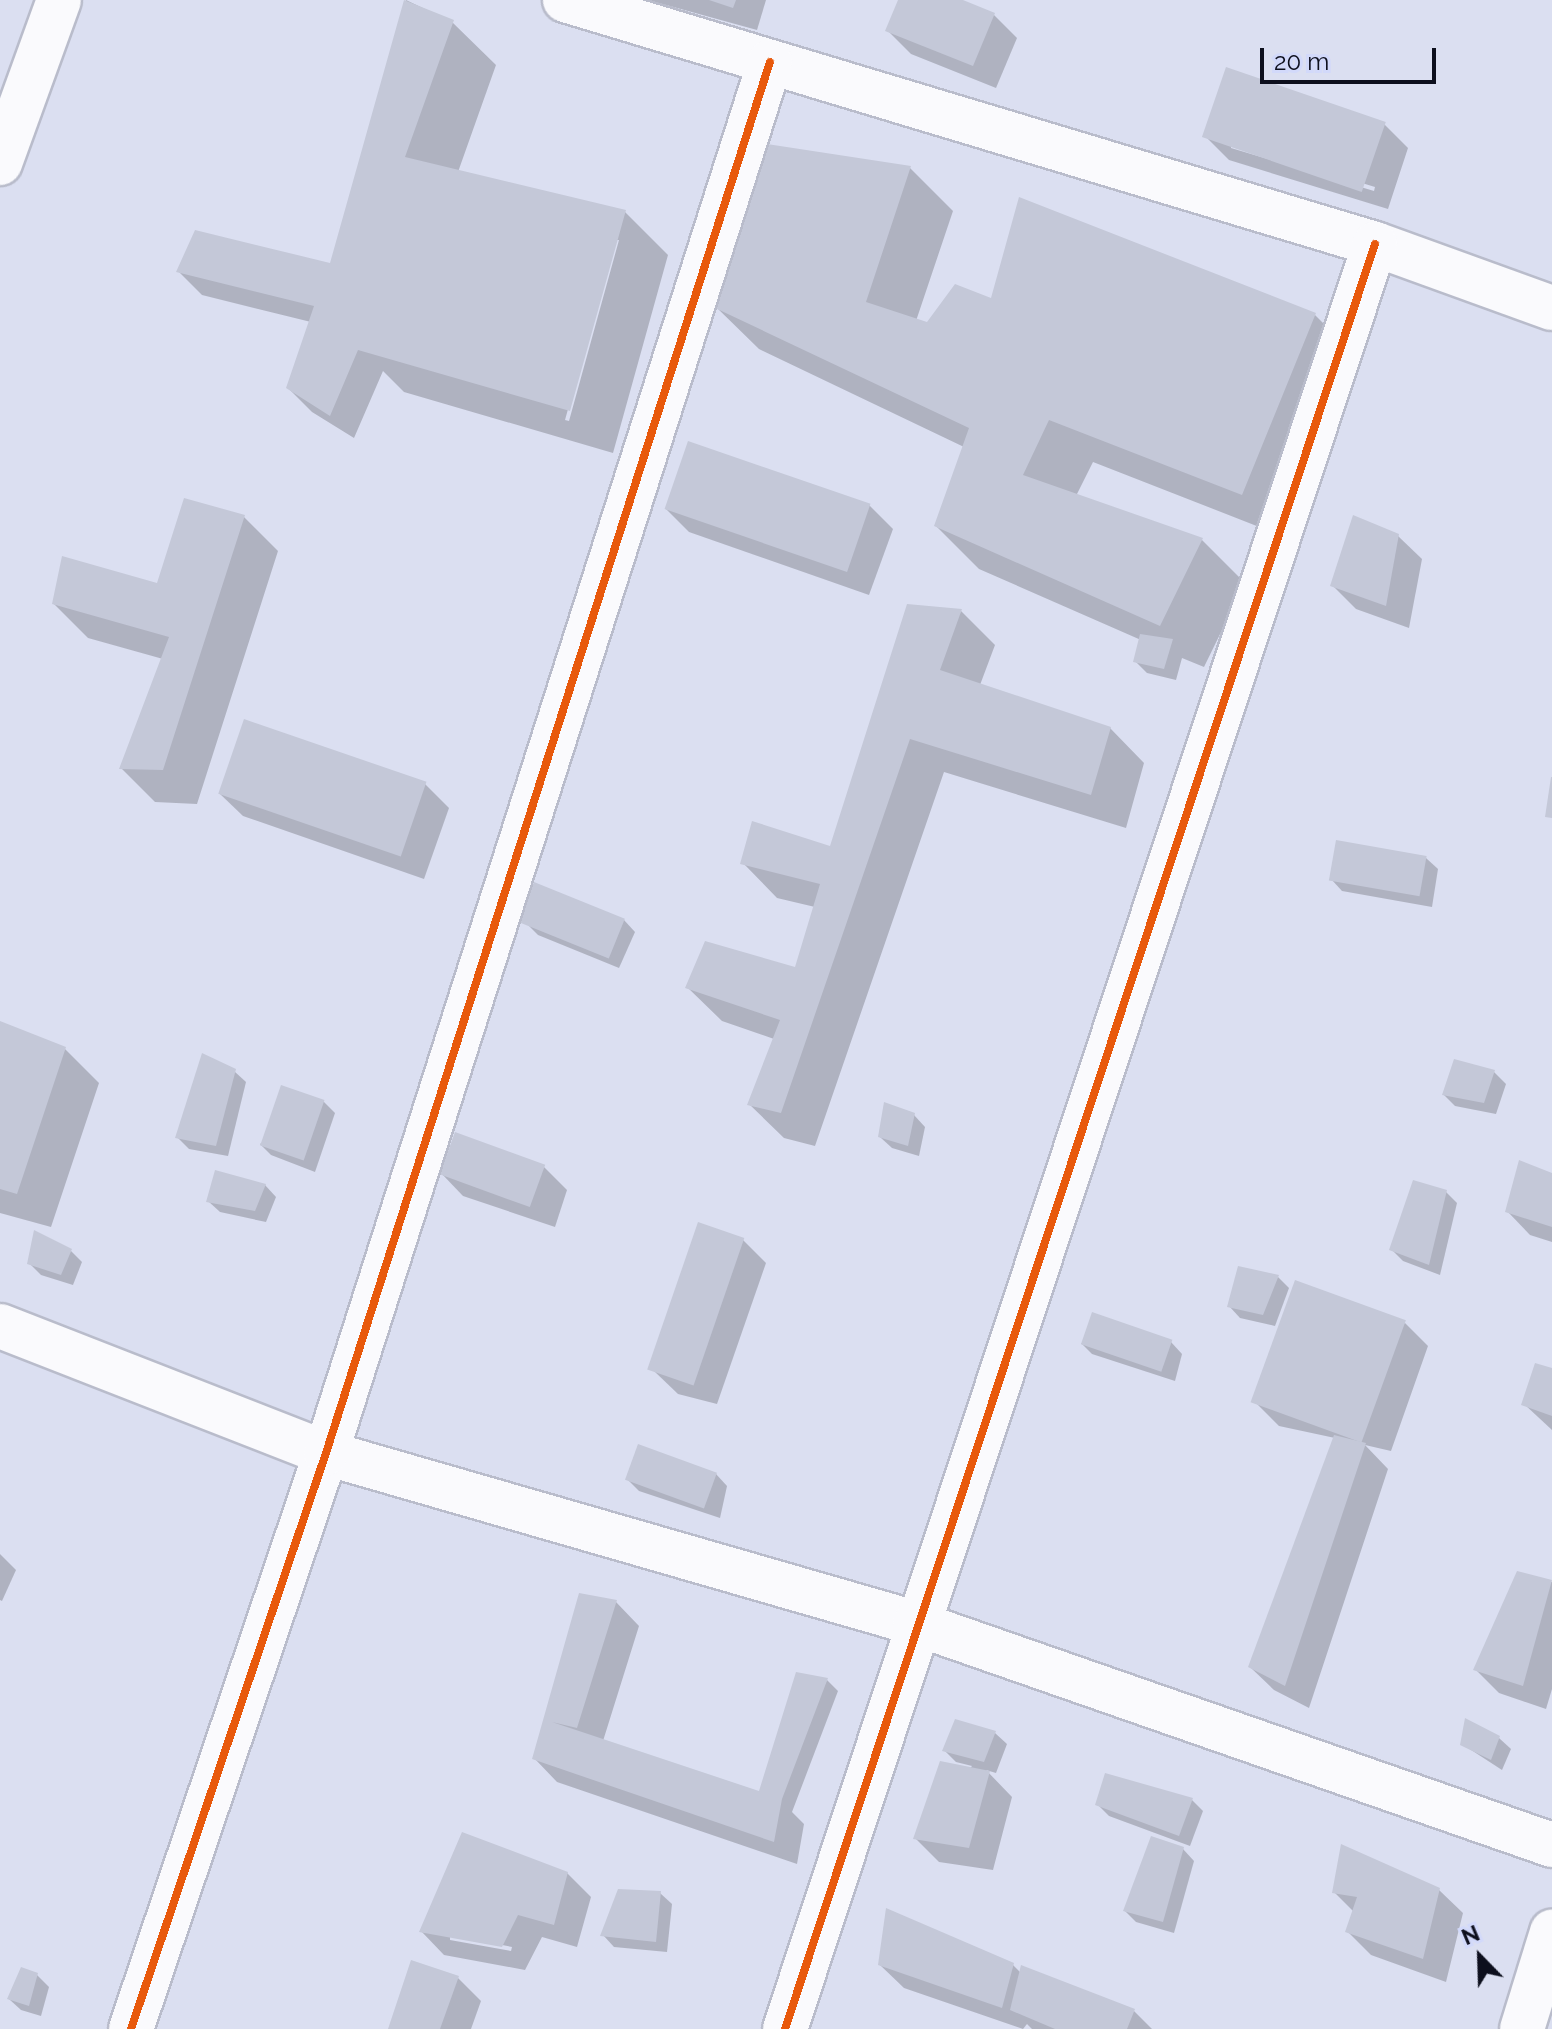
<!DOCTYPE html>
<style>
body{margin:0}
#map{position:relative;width:1552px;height:2029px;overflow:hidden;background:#dbdff1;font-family:Raleway,sans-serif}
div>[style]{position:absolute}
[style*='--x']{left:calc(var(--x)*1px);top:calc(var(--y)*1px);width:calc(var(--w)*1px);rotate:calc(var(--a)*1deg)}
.shadow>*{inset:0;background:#0003}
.building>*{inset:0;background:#c4c8d8;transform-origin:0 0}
.roads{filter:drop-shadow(2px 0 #b9bccb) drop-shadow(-2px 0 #b9bccb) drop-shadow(0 2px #b9bccb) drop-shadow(0 -2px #b9bccb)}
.minor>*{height:44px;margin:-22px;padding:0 22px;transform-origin:22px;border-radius:22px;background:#fafafd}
.cycleway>*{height:8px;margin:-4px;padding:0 4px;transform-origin:4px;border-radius:4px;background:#e8590c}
span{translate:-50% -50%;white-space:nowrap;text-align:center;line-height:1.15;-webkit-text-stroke:7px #d2d9fa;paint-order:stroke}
.north{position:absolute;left:1440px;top:1917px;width:80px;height:80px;-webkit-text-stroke:6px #d2d9fa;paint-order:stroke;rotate:337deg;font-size:22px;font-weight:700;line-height:32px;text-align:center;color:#0d0f1d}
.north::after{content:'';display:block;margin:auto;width:28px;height:36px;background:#0d0f1d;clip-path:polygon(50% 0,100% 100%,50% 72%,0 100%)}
.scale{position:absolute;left:1260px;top:48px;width:176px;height:36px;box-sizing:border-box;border:4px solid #0d0f1d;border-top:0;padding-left:10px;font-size:24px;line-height:28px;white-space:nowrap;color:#0d0f1d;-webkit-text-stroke:6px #d2d9fa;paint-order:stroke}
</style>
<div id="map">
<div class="shadow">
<div style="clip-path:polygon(evenodd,406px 0,452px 22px,496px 65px,458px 172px,625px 212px,668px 255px,613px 453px,404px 392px,383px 371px,354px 438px,312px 412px,288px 388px,311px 322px,202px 295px,178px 271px,337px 267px,332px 263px,406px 0,615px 240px,619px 240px,569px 421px,565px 420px,615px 240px)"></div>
<div style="clip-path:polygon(648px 0,766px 0,757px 30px)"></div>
<div style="clip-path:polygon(900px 0,957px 0,993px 14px,1017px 38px,996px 88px,911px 54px,887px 30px)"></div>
<div style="clip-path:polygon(evenodd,1384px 124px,1408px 148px,1388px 209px,1229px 160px,1205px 136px,1384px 124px,1231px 143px,1375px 187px,1374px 191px,1231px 148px,1231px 143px)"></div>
<div style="clip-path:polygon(762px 146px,910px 168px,953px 211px,916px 321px,928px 325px,993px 301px,1315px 315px,1358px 358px,1285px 537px,1093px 462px,1076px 496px,1202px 540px,1245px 583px,1204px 667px,1182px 658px,1176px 680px,1147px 673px,1135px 661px,1141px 640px,979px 569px,936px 526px,964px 447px,759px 349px,715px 306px)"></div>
<div style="clip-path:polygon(869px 505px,893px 529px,869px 595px,689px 532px,666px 509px)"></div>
<div style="clip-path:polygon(244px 517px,278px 551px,197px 804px,155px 802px,121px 768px,163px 659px,88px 638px,54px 604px,158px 585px)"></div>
<div style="clip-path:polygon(1398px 536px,1422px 559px,1409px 628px,1356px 609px,1333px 586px)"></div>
<div style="clip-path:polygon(961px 611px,995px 645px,980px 685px,1110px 728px,1144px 763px,1126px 828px,944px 772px,815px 1146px,784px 1138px,749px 1104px,774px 1039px,722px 1021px,687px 987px,796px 970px,815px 907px,777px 898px,743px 863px,831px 849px)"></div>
<div style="clip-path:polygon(425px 784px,449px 808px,424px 879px,243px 816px,219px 793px)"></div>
<div style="clip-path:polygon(1426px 858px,1438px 869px,1432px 907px,1342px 891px,1331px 879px)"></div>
<div style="clip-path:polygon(624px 920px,635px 932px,619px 968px,538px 935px,527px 924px)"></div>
<div style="clip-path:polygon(0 1023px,65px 1049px,99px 1083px,51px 1227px,0 1213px)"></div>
<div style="clip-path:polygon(234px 1071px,246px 1082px,228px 1156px,189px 1149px,177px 1137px)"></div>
<div style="clip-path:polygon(1494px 1072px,1506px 1084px,1496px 1114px,1455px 1106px,1444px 1095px)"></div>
<div style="clip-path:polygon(323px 1101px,335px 1113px,315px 1172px,271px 1155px,260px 1144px)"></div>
<div style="clip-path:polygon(914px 1115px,925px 1127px,919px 1156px,892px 1148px,880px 1137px)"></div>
<div style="clip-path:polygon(544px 1167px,567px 1190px,555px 1227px,463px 1196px,440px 1172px)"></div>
<div style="clip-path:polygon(1552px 1175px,1552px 1242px,1530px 1235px,1507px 1211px)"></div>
<div style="clip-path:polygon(265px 1185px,276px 1197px,266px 1222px,220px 1212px,208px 1201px)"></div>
<div style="clip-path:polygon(1446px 1192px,1457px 1203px,1440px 1275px,1403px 1261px,1392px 1250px)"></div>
<div style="clip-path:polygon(742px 1239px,766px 1263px,717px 1404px,678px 1394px,654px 1371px)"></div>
<div style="clip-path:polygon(71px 1251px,82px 1262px,73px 1285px,41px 1275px,29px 1263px)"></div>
<div style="clip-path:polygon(1278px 1277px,1289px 1288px,1275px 1326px,1240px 1318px,1229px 1306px)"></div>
<div style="clip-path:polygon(1405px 1323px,1428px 1346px,1391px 1451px,1365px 1445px,1388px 1469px,1309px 1708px,1274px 1690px,1250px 1667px,1335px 1438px,1279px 1426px,1255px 1402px)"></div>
<div style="clip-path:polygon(1171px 1342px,1182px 1354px,1175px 1381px,1092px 1354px,1081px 1343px)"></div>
<div style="clip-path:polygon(1552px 1370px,1552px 1430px,1524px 1404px)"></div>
<div style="clip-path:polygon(716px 1474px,727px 1486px,720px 1518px,639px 1491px,627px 1479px)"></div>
<div style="clip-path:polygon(0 1554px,16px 1570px,2px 1601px,0 1600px)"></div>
<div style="clip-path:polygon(1518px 1573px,1552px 1582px,1552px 1689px,1546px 1709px,1499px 1693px,1475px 1669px)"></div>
<div style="clip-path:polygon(581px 1595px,616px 1602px,639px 1626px,603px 1741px,767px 1796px,827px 1680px,838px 1691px,792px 1812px,804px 1824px,797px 1864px,557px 1782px,534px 1758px)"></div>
<div style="clip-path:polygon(995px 1733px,1007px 1744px,996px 1773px,986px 1770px,1012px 1797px,993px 1870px,939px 1862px,915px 1838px,972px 1766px,956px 1762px,944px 1750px)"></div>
<div style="clip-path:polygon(1499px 1738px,1511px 1749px,1502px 1770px,1462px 1744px)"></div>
<div style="clip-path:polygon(1192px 1800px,1203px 1811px,1190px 1846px,1109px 1816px,1097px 1804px)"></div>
<div style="clip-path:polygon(1183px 1849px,1194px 1861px,1174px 1933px,1136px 1922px,1125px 1911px)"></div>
<div style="clip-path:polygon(evenodd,567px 1873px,591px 1897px,577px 1947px,542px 1937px,525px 1970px,444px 1955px,421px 1931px,567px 1873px,450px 1935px,512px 1947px,511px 1951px,450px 1940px,450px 1935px)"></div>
<div style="clip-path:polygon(1439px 1890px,1463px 1913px,1446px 1982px,1371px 1955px,1347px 1931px,1354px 1912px,1334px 1892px)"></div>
<div style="clip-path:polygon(660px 1893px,672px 1904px,667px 1952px,614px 1947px,603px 1935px)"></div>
<div style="clip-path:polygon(880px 1965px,1013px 1965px,1021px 1973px,1134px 2011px,1152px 2029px,1032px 2029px,1027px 2024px,1023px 2029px,904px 1988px)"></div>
<div style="clip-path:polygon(37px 1975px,49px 1987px,41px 2016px,21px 2010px,9px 1999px)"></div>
<div style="clip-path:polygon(458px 1978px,481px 2001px,471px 2029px,390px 2029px)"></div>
</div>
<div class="building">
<div style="clip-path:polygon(404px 0,454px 20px,405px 157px,626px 210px,570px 411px,358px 350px,330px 416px,286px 388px,314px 306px,176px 272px,195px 230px,330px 263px)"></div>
<div style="clip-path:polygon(709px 0,736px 0,733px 8px)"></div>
<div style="clip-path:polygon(898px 0,963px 0,995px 13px,973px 66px,885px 31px)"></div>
<div style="left:1226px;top:67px;width:169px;height:74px;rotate:19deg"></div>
<div style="clip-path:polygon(761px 143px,911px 166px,866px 302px,927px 322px,955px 284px,991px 298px,1019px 197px,1316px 313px,1242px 495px,1049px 420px,1023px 475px,1203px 538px,1160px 626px,934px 526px,969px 428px,713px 307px)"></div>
<div style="left:688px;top:441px;width:193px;height:72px;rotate:19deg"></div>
<div style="clip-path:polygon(184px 498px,245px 515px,163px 770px,119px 769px,169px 637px,52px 604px,62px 556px,157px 583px)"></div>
<div style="clip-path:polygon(1353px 515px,1399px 534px,1386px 606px,1330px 586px)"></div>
<div style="clip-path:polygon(907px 604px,962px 609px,940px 670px,1111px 727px,1091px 795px,910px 739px,781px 1113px,747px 1105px,780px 1020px,685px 988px,705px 941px,795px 967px,820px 884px,740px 864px,752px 821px,830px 846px)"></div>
<div style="clip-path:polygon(1140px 634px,1173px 639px,1164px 669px,1133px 662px)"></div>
<div style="left:244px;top:719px;width:193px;height:79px;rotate:19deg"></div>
<div style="clip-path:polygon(1551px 777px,1552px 777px,1552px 818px,1545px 817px)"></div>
<div style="left:1336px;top:840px;width:92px;height:41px;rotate:10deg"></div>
<div style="left:534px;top:882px;width:98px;height:43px;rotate:22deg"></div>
<div style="clip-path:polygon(0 1021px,66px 1047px,17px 1194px,0 1189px)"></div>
<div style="clip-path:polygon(202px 1053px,236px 1069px,216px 1146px,175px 1138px)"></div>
<div style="clip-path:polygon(1454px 1059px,1495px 1070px,1484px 1103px,1442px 1095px)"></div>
<div style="left:281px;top:1085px;width:46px;height:64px;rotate:19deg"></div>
<div style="clip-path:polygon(884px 1102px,915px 1113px,908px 1146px,878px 1137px)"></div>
<div style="left:455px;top:1132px;width:96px;height:45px;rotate:20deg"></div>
<div style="clip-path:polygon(1519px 1160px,1552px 1173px,1552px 1227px,1505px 1212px)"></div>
<div style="clip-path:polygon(215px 1170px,266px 1184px,255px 1211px,206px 1202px)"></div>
<div style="clip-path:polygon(1413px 1180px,1447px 1190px,1429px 1265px,1389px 1250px)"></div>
<div style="left:698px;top:1222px;width:49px;height:156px;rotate:19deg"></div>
<div style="clip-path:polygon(34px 1230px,72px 1249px,61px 1275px,27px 1264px)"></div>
<div style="clip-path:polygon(1238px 1266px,1279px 1275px,1263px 1315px,1227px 1307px)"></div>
<div style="left:1295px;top:1280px;width:118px;height:130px;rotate:20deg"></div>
<div style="left:1092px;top:1312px;width:85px;height:34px;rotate:19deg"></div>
<div style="clip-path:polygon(1535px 1363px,1552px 1368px,1552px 1416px,1521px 1405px)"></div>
<div style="clip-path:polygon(1334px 1435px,1366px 1443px,1285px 1686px,1248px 1667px)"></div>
<div style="left:638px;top:1444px;width:84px;height:38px;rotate:20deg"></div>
<div style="clip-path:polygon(1517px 1571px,1552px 1580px,1523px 1686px,1473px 1670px)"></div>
<div style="clip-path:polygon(579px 1593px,617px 1600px,577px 1728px,552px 1722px,759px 1791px,796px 1672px,828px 1678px,782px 1799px,774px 1842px,532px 1759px)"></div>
<div style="clip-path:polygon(1465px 1718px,1500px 1736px,1491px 1760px,1460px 1745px)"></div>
<div style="clip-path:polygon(955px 1719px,996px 1731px,984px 1762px,942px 1751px)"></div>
<div style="clip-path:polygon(940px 1761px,990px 1771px,969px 1848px,913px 1839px)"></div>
<div style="clip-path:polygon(1105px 1773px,1193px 1798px,1179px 1836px,1095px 1805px)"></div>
<div style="clip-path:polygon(462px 1832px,568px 1872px,554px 1925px,518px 1915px,502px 1947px,419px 1932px)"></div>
<div style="clip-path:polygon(1151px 1836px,1184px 1847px,1163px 1922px,1123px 1911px)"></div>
<div style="clip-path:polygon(1341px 1844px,1440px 1888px,1423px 1959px,1345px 1932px,1357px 1897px,1332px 1893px)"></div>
<div style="clip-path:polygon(618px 1889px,661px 1891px,656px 1942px,600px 1936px)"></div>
<div style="clip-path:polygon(886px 1908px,1014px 1963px,1002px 2008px,878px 1965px)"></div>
<div style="clip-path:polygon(411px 1960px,459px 1976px,440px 2029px,388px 2029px)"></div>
<div style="clip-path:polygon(1021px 1965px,1135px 2009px,1127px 2029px,1055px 2029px,1010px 2010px)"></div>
<div style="clip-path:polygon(21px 1967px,38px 1973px,29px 2006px,7px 1999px)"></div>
</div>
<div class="roads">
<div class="minor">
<div style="--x:565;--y:0;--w:846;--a:16.76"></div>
<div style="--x:1375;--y:244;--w:188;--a:19.9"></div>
<div style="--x:0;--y:163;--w:173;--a:-70.1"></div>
<div style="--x:0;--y:1326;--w:350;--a:21.3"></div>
<div style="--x:326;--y:1453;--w:613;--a:16.1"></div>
<div style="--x:915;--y:1623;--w:675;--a:19.21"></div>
<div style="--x:131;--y:2029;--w:608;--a:-71.3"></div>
<div style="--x:326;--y:1453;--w:1460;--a:-72.3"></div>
<div style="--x:785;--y:2029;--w:1880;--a:-71.71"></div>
<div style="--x:1522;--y:2029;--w:102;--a:-72.8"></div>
</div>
</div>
<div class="cycleway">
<div style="--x:131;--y:2029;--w:608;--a:-71.3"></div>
<div style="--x:326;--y:1453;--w:1460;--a:-72.3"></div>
<div style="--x:785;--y:2029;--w:1880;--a:-71.71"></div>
</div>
<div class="north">N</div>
<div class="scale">20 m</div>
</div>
